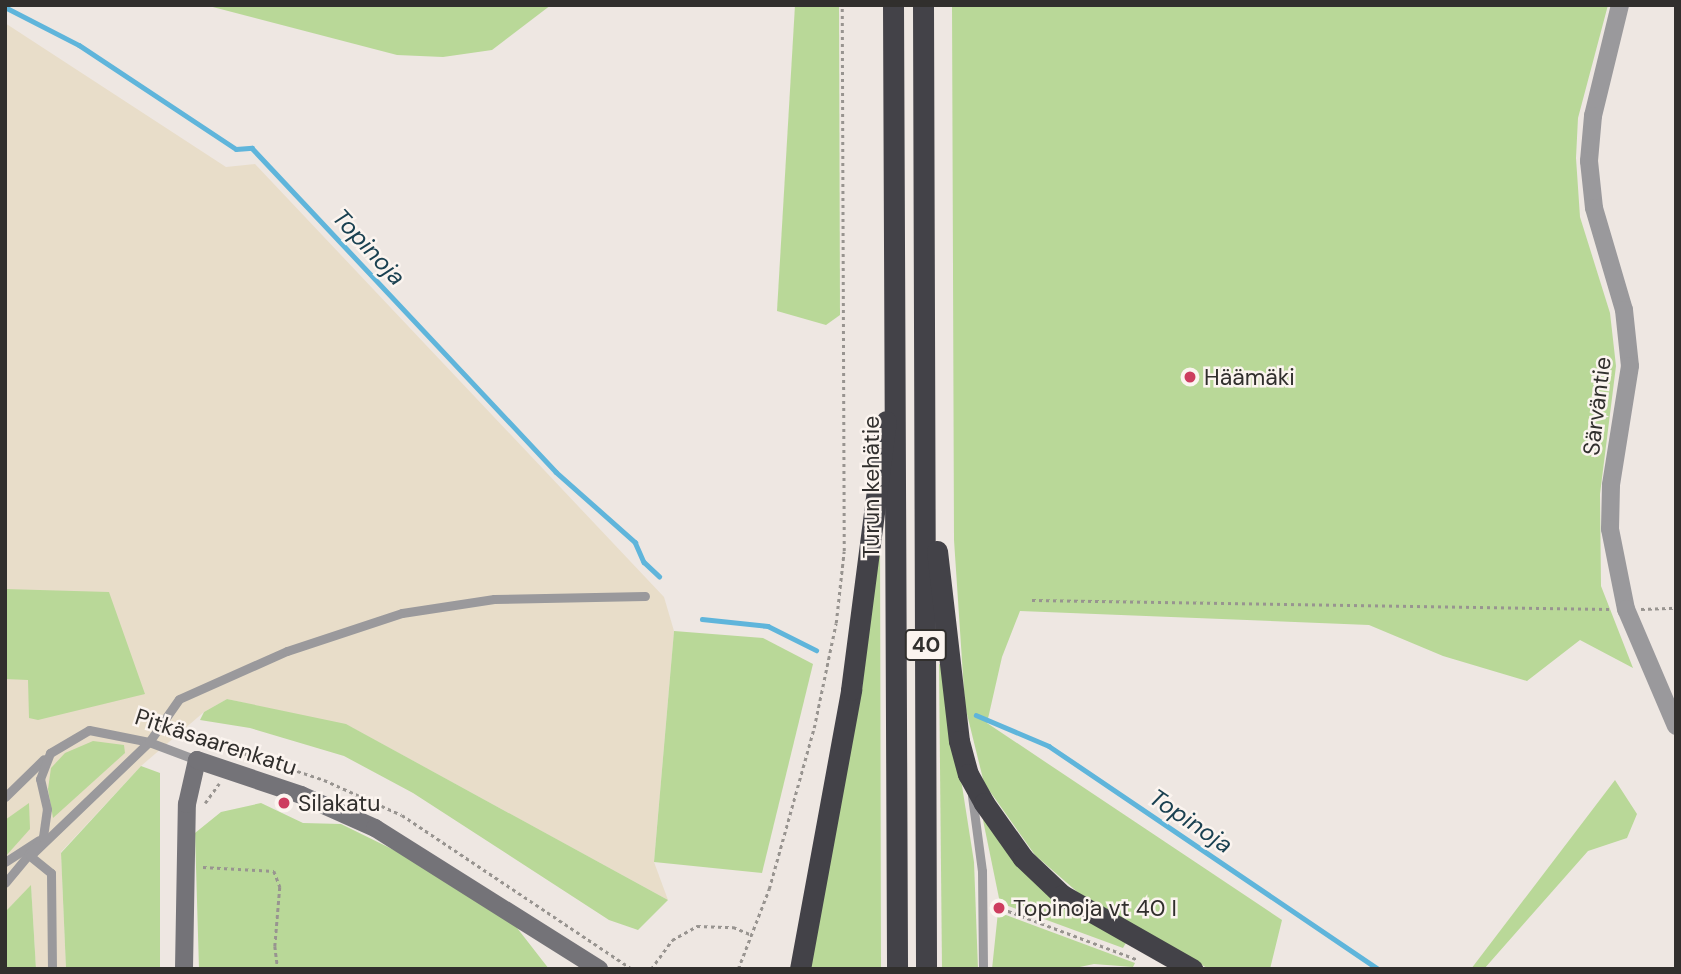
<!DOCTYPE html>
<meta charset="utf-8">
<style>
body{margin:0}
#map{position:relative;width:1681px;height:974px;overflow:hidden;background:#eee7e2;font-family:"DM Sans",sans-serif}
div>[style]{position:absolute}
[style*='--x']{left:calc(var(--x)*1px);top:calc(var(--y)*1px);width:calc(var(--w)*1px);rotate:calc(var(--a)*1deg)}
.industrial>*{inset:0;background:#e8ddc9}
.green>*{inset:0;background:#b9d898}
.stream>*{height:4.5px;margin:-2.25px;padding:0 2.25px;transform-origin:2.25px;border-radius:2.25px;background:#5fb5db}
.path>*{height:2.5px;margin-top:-1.25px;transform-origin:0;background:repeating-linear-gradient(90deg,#989490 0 3.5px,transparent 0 7px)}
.lane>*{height:9px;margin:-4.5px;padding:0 4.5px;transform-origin:4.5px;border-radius:4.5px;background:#9a999c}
.street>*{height:18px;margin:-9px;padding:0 9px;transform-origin:9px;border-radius:9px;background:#9a999c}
.secondary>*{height:18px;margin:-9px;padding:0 9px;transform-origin:9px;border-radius:9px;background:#747378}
.highway>*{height:21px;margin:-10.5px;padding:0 10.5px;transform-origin:10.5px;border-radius:10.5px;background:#434248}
.dots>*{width:19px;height:19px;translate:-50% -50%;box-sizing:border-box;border:4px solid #fbf4ef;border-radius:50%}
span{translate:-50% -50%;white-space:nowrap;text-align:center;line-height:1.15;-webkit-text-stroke:5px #fbf4ef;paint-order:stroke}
.shield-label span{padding:2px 5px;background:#fbf4ef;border:2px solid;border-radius:5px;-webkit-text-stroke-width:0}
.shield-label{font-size:21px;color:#312f2d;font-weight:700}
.poi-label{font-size:23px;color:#312f2d}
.left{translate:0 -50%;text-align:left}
.street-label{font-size:23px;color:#312f2d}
.water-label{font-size:24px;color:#1a4151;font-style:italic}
.frame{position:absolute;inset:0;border:7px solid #312f2d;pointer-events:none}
</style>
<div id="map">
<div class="industrial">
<div style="clip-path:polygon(5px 23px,226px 167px,255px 164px,664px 597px,674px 631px,654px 862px,668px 900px,351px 727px,227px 699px,204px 712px,141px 766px,61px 852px,66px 969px,36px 969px,31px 886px,5px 912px)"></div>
</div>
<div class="green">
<div style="clip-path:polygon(205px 5px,551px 5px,492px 50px,443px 57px,397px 55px)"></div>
<div style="clip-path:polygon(795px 5px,839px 5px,840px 315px,826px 325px,777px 311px)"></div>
<div style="clip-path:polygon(952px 5px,1608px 5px,1578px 118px,1576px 158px,1580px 217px,1610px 313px,1616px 366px,1600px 494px,1601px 586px,1633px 668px,1580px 640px,1527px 681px,1443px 656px,1369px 625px,1020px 611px,1002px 657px,987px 723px,1282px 920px,1270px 969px,1209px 969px,1090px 903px,1035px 855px,984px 783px,965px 706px,954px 540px)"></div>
<div style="clip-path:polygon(880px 524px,881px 969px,808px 969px,862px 688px)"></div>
<div style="clip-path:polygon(5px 589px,109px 592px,145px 694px,38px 720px,29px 718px,28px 680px,5px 679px)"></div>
<div style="clip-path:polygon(674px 631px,763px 638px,813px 664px,762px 873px,654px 862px)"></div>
<div style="clip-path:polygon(939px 664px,943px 665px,974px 862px,978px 969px,942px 969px)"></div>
<div style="clip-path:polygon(227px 699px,346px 724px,668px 900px,638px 930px,609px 920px,413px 793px,344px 756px,250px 728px,200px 720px,204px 712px)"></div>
<div style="clip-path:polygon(93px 741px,124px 745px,125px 753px,53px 818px,48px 789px,51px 768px,65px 753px)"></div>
<div style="clip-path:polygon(141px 766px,160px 773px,160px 969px,66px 969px,61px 853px)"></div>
<div style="clip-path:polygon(1615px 780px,1637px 814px,1627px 838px,1588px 851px,1484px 969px,1471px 969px)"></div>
<div style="clip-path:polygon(29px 803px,30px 829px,5px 857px,5px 820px)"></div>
<div style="clip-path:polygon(261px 803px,303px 823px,341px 824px,396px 851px,514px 924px,549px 969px,199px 969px,195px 833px,221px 812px)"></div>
<div style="clip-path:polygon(986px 819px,1127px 941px,1123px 948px,1000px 903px,983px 820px)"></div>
<div style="clip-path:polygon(31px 885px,36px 969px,5px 969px,5px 912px)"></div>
<div style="clip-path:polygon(998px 912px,1135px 963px,1133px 967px,1094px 964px,1070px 969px,992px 969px)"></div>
</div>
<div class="stream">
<div style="--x:5;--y:7;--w:83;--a:27.2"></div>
<div style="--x:79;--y:45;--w:188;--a:33.5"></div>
<div style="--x:236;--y:149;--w:16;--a:-4"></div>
<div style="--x:252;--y:148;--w:444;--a:46.8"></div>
<div style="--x:556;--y:472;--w:106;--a:41.5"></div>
<div style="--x:635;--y:542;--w:22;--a:66"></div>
<div style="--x:644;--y:562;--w:21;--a:43"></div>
<div style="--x:702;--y:619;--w:66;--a:6.1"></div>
<div style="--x:768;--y:626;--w:54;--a:26.6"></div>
<div style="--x:976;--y:715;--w:79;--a:23"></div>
<div style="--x:1049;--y:746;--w:397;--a:34.1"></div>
</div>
<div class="path">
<div style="--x:1032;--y:600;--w:578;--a:0.89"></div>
<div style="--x:1641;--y:609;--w:35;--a:-2"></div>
<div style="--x:229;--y:754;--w:5;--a:-68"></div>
<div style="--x:231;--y:749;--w:98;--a:18.4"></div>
<div style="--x:324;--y:780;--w:85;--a:24.2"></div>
<div style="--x:402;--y:815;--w:277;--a:33.8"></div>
<div style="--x:205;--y:803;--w:24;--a:-54"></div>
<div style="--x:203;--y:867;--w:71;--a:3.2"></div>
<div style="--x:274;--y:871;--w:17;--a:69"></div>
<div style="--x:280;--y:887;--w:59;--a:94.8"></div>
<div style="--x:275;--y:946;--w:23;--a:83"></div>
<div style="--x:995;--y:906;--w:151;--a:20.6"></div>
<div style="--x:651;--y:969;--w:36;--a:-54"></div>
<div style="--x:672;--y:940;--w:29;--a:-29"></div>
<div style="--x:697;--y:926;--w:36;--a:2"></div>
<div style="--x:733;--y:927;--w:21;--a:23"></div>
<div style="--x:738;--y:969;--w:86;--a:-68.8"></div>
<div style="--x:769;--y:889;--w:167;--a:-74.4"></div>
<div style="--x:814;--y:728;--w:107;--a:-78.2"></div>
<div style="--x:836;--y:623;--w:72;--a:-83.7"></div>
<div style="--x:844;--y:551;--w:546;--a:-90.21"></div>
</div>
<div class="lane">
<div style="--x:972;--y:796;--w:76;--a:82.4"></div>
<div style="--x:982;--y:871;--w:98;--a:89.4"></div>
<div style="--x:5;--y:797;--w:54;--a:-44.3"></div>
<div style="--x:5;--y:862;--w:40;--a:-32.9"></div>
<div style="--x:5;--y:883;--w:60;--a:-50.4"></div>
<div style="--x:43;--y:837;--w:28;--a:-82"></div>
<div style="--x:47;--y:809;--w:31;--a:-103"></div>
<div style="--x:40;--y:779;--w:28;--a:-69"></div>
<div style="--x:50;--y:753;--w:45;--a:-30.5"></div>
<div style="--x:89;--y:730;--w:61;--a:11.3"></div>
<div style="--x:149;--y:742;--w:51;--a:20.6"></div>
<div style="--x:52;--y:969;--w:96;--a:-90.6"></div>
<div style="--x:51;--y:873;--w:27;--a:-141"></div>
<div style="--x:30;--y:856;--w:165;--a:-43.8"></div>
<div style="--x:149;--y:742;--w:52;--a:-55.1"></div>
<div style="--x:179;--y:699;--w:118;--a:-24"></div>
<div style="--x:287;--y:651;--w:121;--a:-18.3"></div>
<div style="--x:402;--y:613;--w:93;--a:-8.7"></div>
<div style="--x:494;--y:599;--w:151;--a:-1.1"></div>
</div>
<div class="street">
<div style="--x:1620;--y:5;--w:114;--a:103.7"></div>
<div style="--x:1593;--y:116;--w:45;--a:95.1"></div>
<div style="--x:1589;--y:161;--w:47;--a:83.9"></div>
<div style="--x:1594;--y:208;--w:106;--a:73.6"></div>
<div style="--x:1624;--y:310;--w:56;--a:83.9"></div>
<div style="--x:1630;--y:366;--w:121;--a:99.1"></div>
<div style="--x:1611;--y:485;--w:44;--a:91.3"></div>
<div style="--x:1610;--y:529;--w:82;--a:78.7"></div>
<div style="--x:1626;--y:609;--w:127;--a:66.9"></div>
</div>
<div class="secondary">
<div style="--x:184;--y:969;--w:165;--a:-89"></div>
<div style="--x:187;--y:804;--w:45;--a:-77.2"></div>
<div style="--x:197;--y:760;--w:110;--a:18.6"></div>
<div style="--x:301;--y:795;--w:81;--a:24"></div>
<div style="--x:375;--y:828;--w:265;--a:32.2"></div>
</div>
<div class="highway">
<div style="--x:893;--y:5;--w:964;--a:89.76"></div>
<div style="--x:923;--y:5;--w:964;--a:89.82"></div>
<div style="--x:937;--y:551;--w:191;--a:83.4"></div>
<div style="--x:959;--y:741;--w:34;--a:75"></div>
<div style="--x:968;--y:774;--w:33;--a:61"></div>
<div style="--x:984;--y:803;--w:67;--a:54.7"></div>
<div style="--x:1023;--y:858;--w:54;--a:43.5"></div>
<div style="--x:1062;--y:895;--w:150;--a:29.6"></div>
<div style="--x:800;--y:969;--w:284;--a:-79.6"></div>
<div style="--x:851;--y:690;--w:271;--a:-82.6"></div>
</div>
<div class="dots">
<div style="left:1190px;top:377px;background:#cd3d5f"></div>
<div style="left:284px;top:803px;background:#cd3d5f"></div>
<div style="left:999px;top:908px;background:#cd3d5f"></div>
</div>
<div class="shield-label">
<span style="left:926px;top:645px">40</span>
</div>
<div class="poi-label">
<span class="left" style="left:1204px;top:377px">Häämäki</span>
<span class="left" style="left:298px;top:803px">Silakatu</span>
<span class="left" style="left:1013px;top:908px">Topinoja vt 40 I</span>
</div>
<div class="street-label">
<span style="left:1597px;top:406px;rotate:-83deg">Särväntie</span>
<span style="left:871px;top:487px;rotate:-90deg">Turun kehätie</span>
<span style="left:216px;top:742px;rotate:18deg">Pitkäsaarenkatu</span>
</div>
<div class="water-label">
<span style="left:369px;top:247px;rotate:47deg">Topinoja</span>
<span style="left:1191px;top:821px;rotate:34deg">Topinoja</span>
</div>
<div class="frame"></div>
</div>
